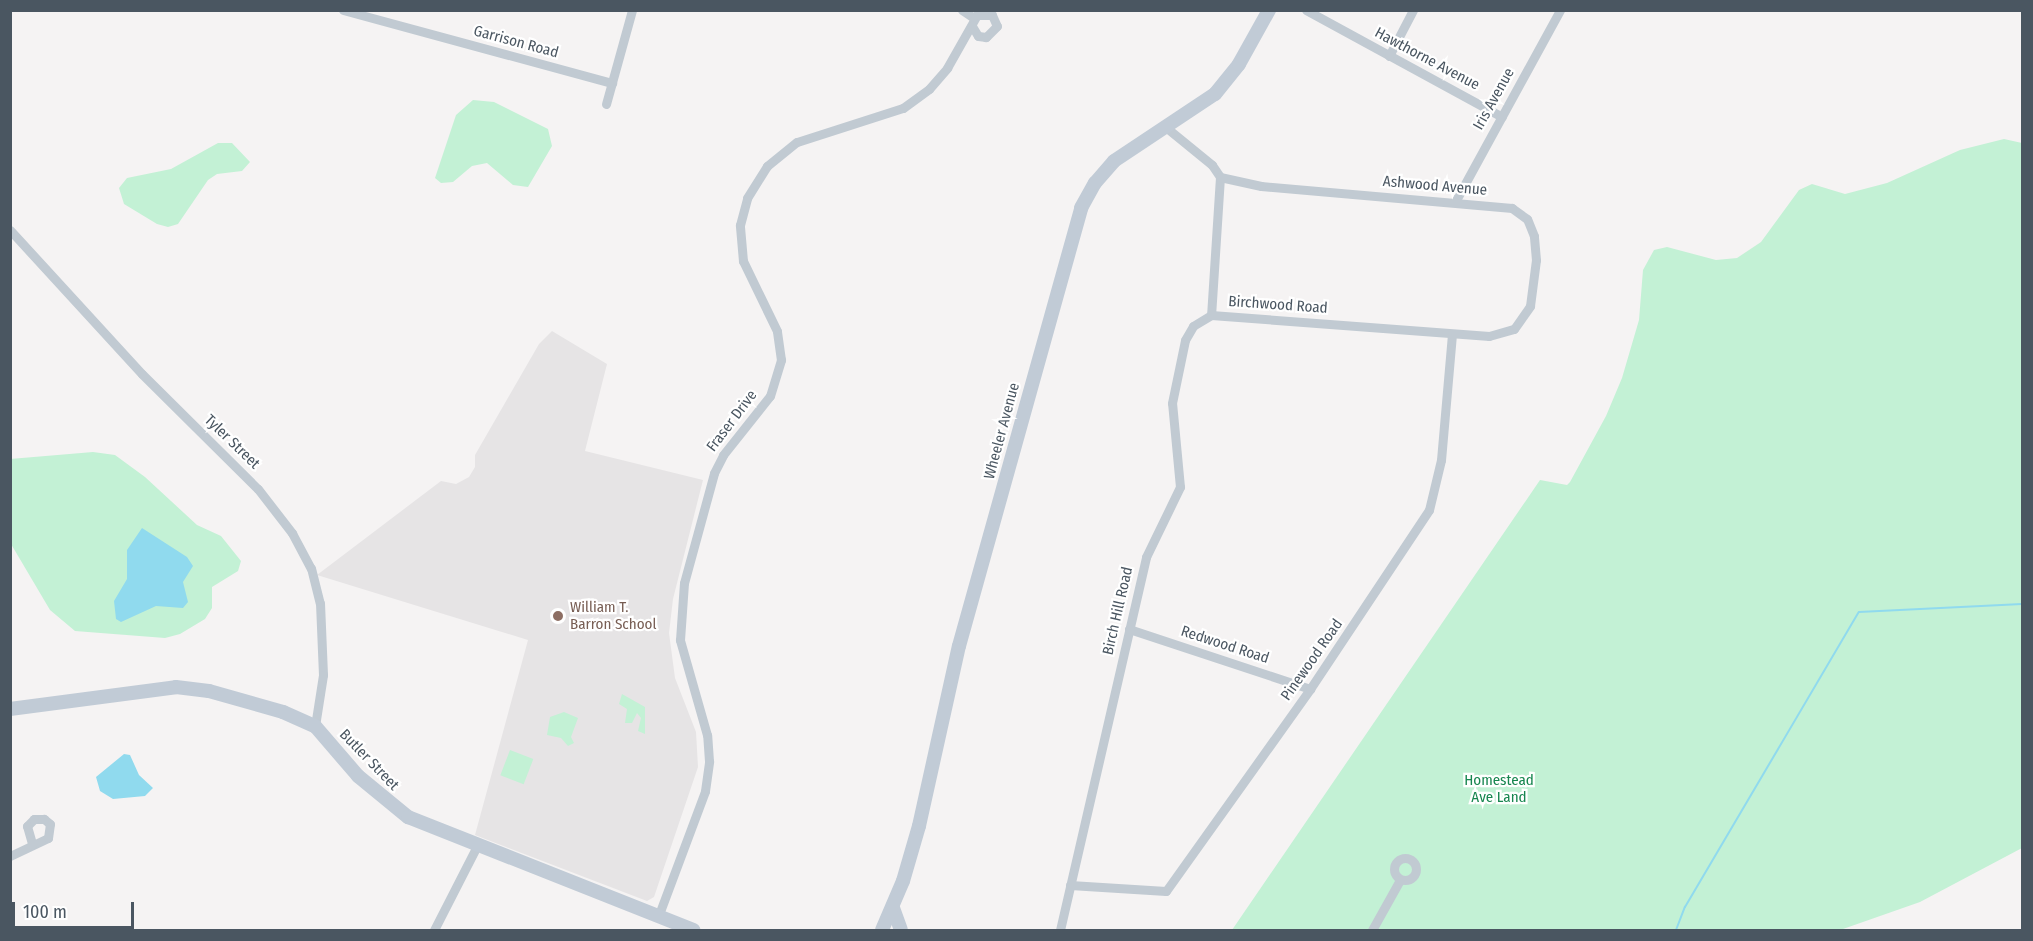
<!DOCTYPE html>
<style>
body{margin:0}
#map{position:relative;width:2033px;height:941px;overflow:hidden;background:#f5f3f3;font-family:"Fira Sans Condensed",sans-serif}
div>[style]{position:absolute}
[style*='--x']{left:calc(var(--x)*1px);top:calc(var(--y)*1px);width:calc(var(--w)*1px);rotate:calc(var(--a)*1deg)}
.education>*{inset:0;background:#e6e4e5}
.green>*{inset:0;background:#c3f1d5;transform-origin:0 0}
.water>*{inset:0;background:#90daee}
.stream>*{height:2px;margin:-1px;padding:0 1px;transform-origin:1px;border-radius:1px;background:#90daee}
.street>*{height:9px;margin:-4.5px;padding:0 4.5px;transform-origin:4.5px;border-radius:4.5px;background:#c1cad2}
.street>.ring{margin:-4.5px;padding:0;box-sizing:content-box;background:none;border:9px solid #c1cad2;border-radius:50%}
.secondary>*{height:14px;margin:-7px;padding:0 7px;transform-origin:7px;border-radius:7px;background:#c1cbd6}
.dots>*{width:16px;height:16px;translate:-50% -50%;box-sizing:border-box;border:3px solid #fff;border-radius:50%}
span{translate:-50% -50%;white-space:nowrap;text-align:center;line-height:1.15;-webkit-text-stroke:4.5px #fff;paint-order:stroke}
.street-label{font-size:15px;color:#4a5661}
.education-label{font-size:15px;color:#785e54}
.left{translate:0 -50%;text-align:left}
.park-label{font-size:15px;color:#17864f}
.frame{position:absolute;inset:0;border:12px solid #4a5661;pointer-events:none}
.scale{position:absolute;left:12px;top:902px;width:122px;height:27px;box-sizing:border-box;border:3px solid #4a5661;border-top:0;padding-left:8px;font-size:18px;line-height:21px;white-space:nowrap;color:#4a5661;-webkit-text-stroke:4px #fff;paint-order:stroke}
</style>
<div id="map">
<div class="education">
<div style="clip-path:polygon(552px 331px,607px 364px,585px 451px,703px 480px,673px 599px,669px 633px,675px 678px,696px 732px,698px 767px,654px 897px,647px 901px,475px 835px,528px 640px,317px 575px,441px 481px,456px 484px,469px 477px,475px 467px,475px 455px,539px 344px)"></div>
</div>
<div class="green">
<div style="clip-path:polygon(473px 100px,494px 102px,548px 129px,552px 146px,528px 187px,513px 185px,487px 163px,472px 166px,453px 182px,441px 183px,435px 178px,456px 115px)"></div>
<div style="clip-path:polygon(2004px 139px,2022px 143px,2022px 848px,1920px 902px,1843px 929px,1232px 930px,1540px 480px,1567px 485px,1570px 482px,1606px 416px,1622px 378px,1639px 320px,1643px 270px,1654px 250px,1667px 247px,1716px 260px,1737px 258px,1761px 242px,1799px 190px,1812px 184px,1845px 194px,1887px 183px,1960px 150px)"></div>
<div style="clip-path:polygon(218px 143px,232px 143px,250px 162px,242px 171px,217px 174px,208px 180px,178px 224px,168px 227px,157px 224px,124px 204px,119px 188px,127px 178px,171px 169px)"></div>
<div style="clip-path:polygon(93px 452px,115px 455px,145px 477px,197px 525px,221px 536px,241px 561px,238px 571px,212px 587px,212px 608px,205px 619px,180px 634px,165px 638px,75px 631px,50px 610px,11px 544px,10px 459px)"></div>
<div style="clip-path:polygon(622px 694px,645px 707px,645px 734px,638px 731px,641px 718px,637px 713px,632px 723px,625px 723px,627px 709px,619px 704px)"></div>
<div style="clip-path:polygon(564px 712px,578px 718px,571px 737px,574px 743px,568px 746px,561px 738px,547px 735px,550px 717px)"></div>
<div style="left:510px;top:750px;width:25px;height:27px;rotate:21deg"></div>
</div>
<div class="water">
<div style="clip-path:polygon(142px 528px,187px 557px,193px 566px,183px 582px,188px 602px,183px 608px,156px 606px,121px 622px,116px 619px,114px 601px,127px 579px,127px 550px)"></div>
<div style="clip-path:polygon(124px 754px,130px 755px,139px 775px,153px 788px,145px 796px,113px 799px,100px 791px,96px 777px)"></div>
</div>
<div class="stream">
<div style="--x:1676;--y:930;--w:25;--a:-69"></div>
<div style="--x:1685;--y:907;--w:342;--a:-59.5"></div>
<div style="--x:1859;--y:612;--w:163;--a:-2.8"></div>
</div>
<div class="street">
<div style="--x:343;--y:10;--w:279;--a:15.2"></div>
<div style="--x:962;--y:10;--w:14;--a:34"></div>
<div style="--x:1306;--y:10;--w:223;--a:28.6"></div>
<div style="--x:1389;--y:56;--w:52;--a:-62.4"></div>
<div style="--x:606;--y:104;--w:98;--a:-74.5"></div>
<div style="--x:1168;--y:129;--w:57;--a:39.3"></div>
<div style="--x:1212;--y:165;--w:14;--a:56"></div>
<div style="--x:1220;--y:177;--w:138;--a:93.7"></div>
<div style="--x:1455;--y:202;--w:219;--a:-61.3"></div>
<div style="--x:10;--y:230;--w:195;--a:47.5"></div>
<div style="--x:142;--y:374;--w:163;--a:44.8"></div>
<div style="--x:258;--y:489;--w:56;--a:52.3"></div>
<div style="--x:292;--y:533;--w:40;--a:62"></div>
<div style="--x:311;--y:568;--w:36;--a:76"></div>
<div style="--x:320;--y:603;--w:72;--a:87.6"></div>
<div style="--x:323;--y:675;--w:52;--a:98.9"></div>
<div style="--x:1129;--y:629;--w:191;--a:18.3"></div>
<div style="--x:10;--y:856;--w:42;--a:-25.3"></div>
<div style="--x:48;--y:838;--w:14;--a:-82"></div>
<div style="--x:50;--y:824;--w:8;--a:-140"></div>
<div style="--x:44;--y:819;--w:10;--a:180"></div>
<div style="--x:34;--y:819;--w:10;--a:135"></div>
<div style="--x:27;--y:826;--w:19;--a:74"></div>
<div class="ring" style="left:1394px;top:858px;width:13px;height:13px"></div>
<div style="--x:1070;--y:885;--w:96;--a:3.6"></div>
<div style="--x:1166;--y:891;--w:248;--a:-54.5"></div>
<div style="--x:1310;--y:689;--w:215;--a:-56.4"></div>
<div style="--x:1429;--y:510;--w:51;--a:-76.5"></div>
<div style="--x:1441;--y:460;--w:126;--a:-85"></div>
<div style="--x:658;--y:917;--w:134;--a:-69.5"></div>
<div style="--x:705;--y:791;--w:30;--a:-82"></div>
<div style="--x:709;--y:761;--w:26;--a:-94"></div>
<div style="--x:707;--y:735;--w:99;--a:-105.9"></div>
<div style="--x:680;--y:640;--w:57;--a:-86"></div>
<div style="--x:684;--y:583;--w:114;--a:-74.7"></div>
<div style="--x:714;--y:473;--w:20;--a:-63"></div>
<div style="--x:723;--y:455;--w:75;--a:-51.5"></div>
<div style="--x:770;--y:396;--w:38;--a:-73"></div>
<div style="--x:781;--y:360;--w:29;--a:-98"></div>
<div style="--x:777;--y:331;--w:78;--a:-115.9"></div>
<div style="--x:743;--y:261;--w:36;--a:-95"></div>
<div style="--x:740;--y:225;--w:28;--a:-75"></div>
<div style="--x:747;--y:198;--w:38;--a:-58"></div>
<div style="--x:767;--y:166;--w:38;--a:-39"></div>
<div style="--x:797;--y:142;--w:111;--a:-17.8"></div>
<div style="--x:903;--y:108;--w:32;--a:-36"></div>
<div style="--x:929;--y:89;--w:28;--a:-49"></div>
<div style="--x:947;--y:68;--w:61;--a:-60.5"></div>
<div style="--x:977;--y:15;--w:15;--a:0"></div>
<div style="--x:992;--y:15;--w:12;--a:66"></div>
<div style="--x:997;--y:26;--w:16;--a:135"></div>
<div style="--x:986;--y:37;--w:8;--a:-173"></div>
<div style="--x:978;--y:36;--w:12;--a:-121"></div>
<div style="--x:434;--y:930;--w:94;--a:-62.9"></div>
<div style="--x:1060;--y:930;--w:383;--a:-77"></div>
<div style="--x:1146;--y:557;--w:78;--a:-64.1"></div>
<div style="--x:1180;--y:487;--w:84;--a:-95.4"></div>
<div style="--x:1172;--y:403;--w:64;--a:-78.3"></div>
<div style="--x:1185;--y:340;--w:16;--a:-60"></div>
<div style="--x:1193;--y:326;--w:21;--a:-31"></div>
<div style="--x:1211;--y:315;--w:279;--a:4.3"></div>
<div style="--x:1489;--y:336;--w:26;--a:-16"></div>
<div style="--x:1514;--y:329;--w:28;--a:-55"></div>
<div style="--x:1530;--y:306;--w:46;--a:-82.6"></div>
<div style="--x:1536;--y:260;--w:24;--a:-95"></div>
<div style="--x:1534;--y:236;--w:18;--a:-112"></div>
<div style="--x:1527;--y:219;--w:19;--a:-144"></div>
<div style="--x:1512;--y:208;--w:252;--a:-175"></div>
<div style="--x:1261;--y:186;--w:42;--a:-167.6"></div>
<div style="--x:1372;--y:930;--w:57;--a:-60.8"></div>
</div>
<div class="secondary">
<div style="--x:10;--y:709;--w:167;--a:-7.5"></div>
<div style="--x:176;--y:687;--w:33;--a:7"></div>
<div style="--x:209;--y:691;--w:77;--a:15.8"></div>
<div style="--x:283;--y:712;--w:35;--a:24"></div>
<div style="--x:315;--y:726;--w:66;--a:49.3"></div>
<div style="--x:358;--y:776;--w:65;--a:39.4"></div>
<div style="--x:408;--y:817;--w:307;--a:21.6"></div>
<div style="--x:893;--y:908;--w:23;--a:70"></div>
<div style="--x:882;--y:930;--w:53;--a:-66.8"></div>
<div style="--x:903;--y:881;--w:57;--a:-73.8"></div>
<div style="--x:919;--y:826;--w:184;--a:-77.5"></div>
<div style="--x:959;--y:646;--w:455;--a:-74.4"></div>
<div style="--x:1081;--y:208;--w:29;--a:-61"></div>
<div style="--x:1095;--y:183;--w:29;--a:-49"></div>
<div style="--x:1114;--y:161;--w:121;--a:-33.6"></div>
<div style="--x:1215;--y:94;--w:38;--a:-51"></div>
<div style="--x:1239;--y:64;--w:62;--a:-60.9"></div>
</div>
<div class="dots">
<div style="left:558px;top:616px;background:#8d6e63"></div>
</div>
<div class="street-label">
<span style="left:516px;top:42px;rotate:15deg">Garrison Road</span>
<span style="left:1427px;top:59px;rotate:28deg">Hawthorne Avenue</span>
<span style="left:1494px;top:99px;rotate:-61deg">Iris Avenue</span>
<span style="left:1435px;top:186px;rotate:5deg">Ashwood Avenue</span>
<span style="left:1278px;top:305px;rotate:4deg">Birchwood Road</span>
<span style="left:732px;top:421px;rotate:-53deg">Fraser Drive</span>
<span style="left:1002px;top:431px;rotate:-75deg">Wheeler Avenue</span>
<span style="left:232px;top:442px;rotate:44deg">Tyler Street</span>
<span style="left:1118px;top:611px;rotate:-77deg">Birch Hill Road</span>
<span style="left:1225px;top:645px;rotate:18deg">Redwood Road</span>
<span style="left:1312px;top:660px;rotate:-55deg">Pinewood Road</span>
<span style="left:369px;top:760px;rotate:46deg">Butler Street</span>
</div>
<div class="education-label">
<span class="left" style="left:570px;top:616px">William T.<br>Barron School</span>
</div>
<div class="park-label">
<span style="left:1499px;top:789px">Homestead<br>Ave Land</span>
</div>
<div class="frame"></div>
<div class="scale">100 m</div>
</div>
